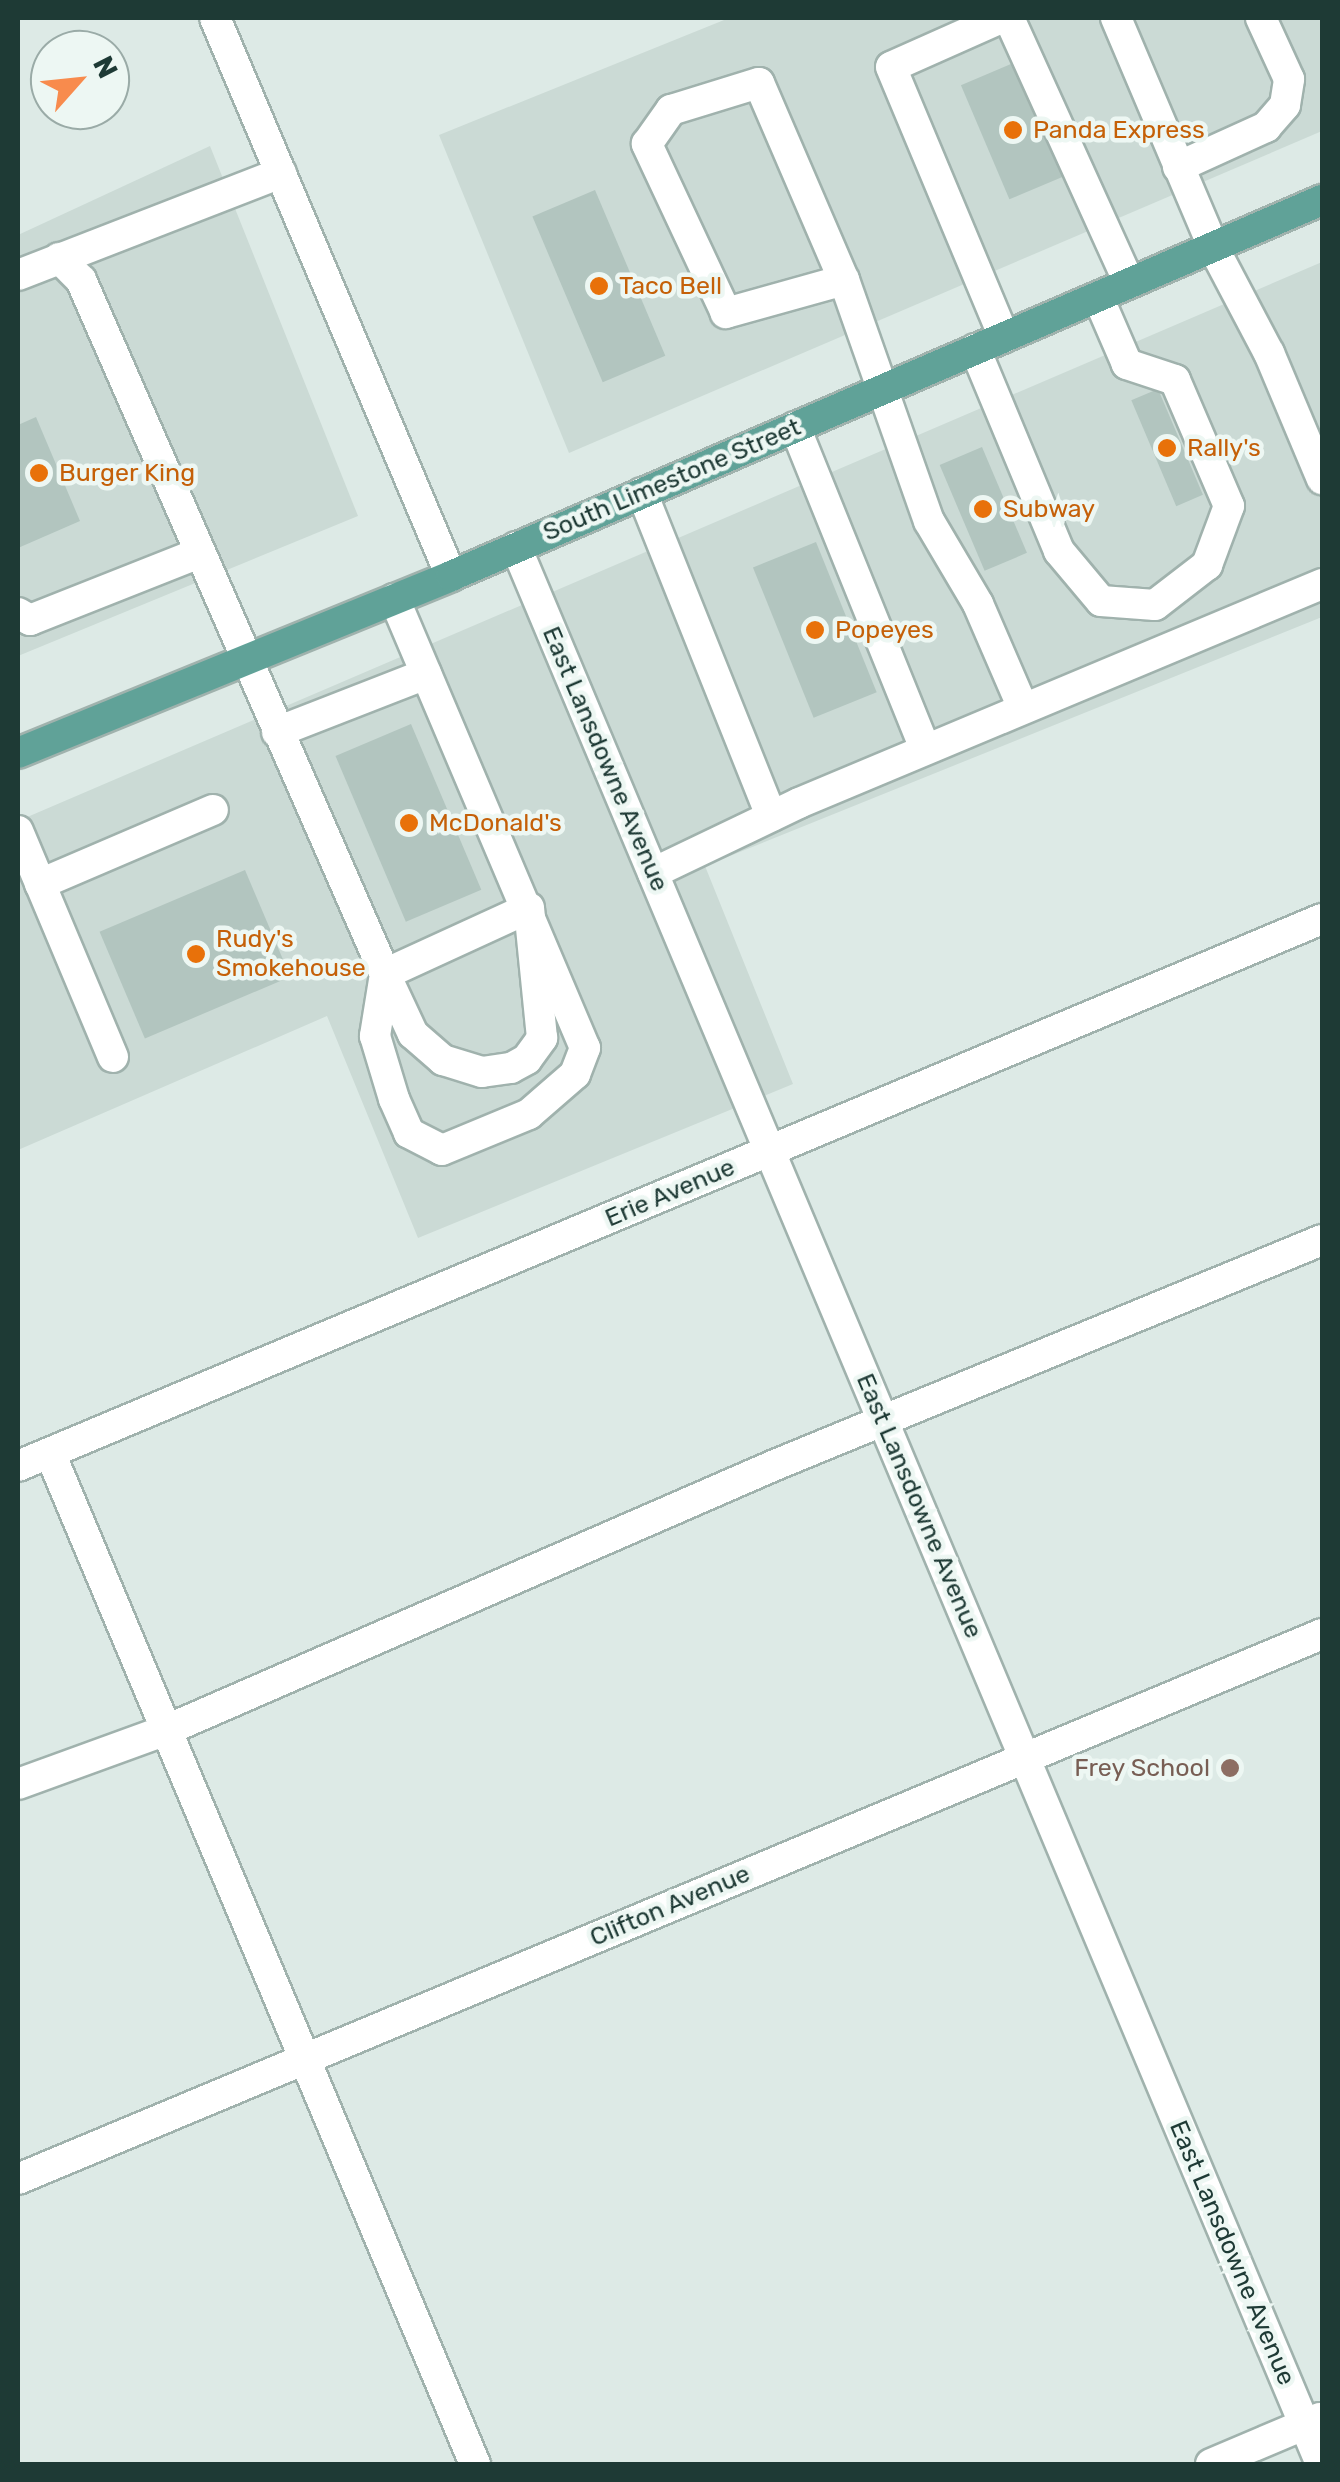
<!DOCTYPE html>
<style>
body{margin:0}
#map{position:relative;width:1340px;height:2482px;overflow:hidden;background:#ddeae6;font-family:Rubik,sans-serif}
div>[style]{position:absolute}
[style*='--x']{left:calc(var(--x)*1px);top:calc(var(--y)*1px);width:calc(var(--w)*1px);rotate:calc(var(--a)*1deg)}
.built>*{inset:0;background:#cbdad5}
.building>*{inset:0;background:#b2c5bf;transform-origin:0 0}
.roads{filter:drop-shadow(2px 0 #a0b2ad) drop-shadow(-2px 0 #a0b2ad) drop-shadow(0 2px #a0b2ad) drop-shadow(0 -2px #a0b2ad)}
.minor>*{height:30px;margin:-15px;padding:0 15px;transform-origin:15px;border-radius:15px;background:#fff}
.major>*{height:30px;margin:-15px;padding:0 15px;transform-origin:15px;border-radius:15px;background:#60a298}
.dots>*{width:28px;height:28px;translate:-50% -50%;box-sizing:border-box;border:5px solid #edf7f3;border-radius:50%}
span{translate:-50% -50%;white-space:nowrap;text-align:center;line-height:1.15;-webkit-text-stroke:9px #edf7f3;paint-order:stroke}
.food-label{font-size:25px;color:#c56008}
.left{translate:0 -50%;text-align:left}
.street-label{font-size:25px;color:#1e3a35}
.education-label{font-size:25px;color:#785e54}
.right{translate:-100% -50%;text-align:right}
.frame{position:absolute;inset:0;border:20px solid #1e3a35;pointer-events:none}
.north{position:absolute;left:30px;top:30px;width:100px;height:100px;box-sizing:border-box;background:#edf7f3;border:2px solid #9aaba7;border-radius:50%;rotate:63deg;font-size:28px;font-weight:700;line-height:40px;text-align:center;color:#1e3a35}
.north::after{content:'';display:block;margin:auto;width:35px;height:45px;background:#f88b4d;clip-path:polygon(50% 0,100% 100%,50% 72%,0 100%)}
</style>
<div id="map">
<div class="built">
<div style="clip-path:polygon(729px 18px,1322px 18px,1322px 131px,569px 453px,439px 135px)"></div>
<div style="clip-path:polygon(210px 146px,358px 516px,18px 656px,18px 235px)"></div>
<div style="clip-path:polygon(1322px 262px,1322px 617px,705px 866px,793px 1084px,418px 1238px,327px 1016px,18px 1150px,18px 821px)"></div>
</div>
<div class="building">
<div style="left:1018px;top:61px;width:124px;height:62px;rotate:67deg"></div>
<div style="left:595px;top:190px;width:180px;height:68px;rotate:67deg"></div>
<div style="left:1158px;top:389px;width:115px;height:29px;rotate:67deg"></div>
<div style="clip-path:polygon(36px 417px,80px 521px,18px 548px,18px 425px)"></div>
<div style="left:982px;top:447px;width:115px;height:46px;rotate:67deg"></div>
<div style="left:816px;top:542px;width:162px;height:68px;rotate:68deg"></div>
<div style="left:411px;top:724px;width:180px;height:82px;rotate:67deg"></div>
<div style="left:245px;top:870px;width:116px;height:158px;rotate:67deg"></div>
</div>
<div class="roads">
<div class="minor">
<div style="--x:215;--y:18;--w:606;--a:67.07"></div>
<div style="--x:1001;--y:18;--w:120;--a:156"></div>
<div style="--x:891;--y:67;--w:293;--a:67.3"></div>
<div style="--x:1009;--y:18;--w:291;--a:65.6"></div>
<div style="--x:1116;--y:18;--w:249;--a:67"></div>
<div style="--x:1213;--y:247;--w:120;--a:62.2"></div>
<div style="--x:1269;--y:353;--w:137;--a:67.2"></div>
<div style="--x:1178;--y:167;--w:97;--a:-24.4"></div>
<div style="--x:1266;--y:127;--w:29;--a:-49"></div>
<div style="--x:1285;--y:105;--w:26;--a:-81"></div>
<div style="--x:1289;--y:79;--w:67;--a:-114.7"></div>
<div style="--x:59;--y:258;--w:31;--a:45"></div>
<div style="--x:81;--y:280;--w:758;--a:66.34"></div>
<div style="--x:385;--y:974;--w:66;--a:65"></div>
<div style="--x:413;--y:1034;--w:40;--a:41"></div>
<div style="--x:443;--y:1060;--w:41;--a:17.1"></div>
<div style="--x:482;--y:1072;--w:29;--a:-8"></div>
<div style="--x:511;--y:1068;--w:18;--a:-29"></div>
<div style="--x:527;--y:1059;--w:26;--a:-54"></div>
<div style="--x:542;--y:1038;--w:131;--a:-95.7"></div>
<div style="--x:18;--y:275;--w:282;--a:-21.2"></div>
<div style="--x:844;--y:280;--w:123;--a:164.4"></div>
<div style="--x:726;--y:313;--w:187;--a:-115.1"></div>
<div style="--x:647;--y:144;--w:42;--a:-54.8"></div>
<div style="--x:671;--y:110;--w:92;--a:-17.1"></div>
<div style="--x:759;--y:83;--w:215;--a:66.7"></div>
<div style="--x:844;--y:280;--w:256;--a:70.6"></div>
<div style="--x:929;--y:521;--w:96;--a:59.4"></div>
<div style="--x:978;--y:604;--w:113;--a:66.6"></div>
<div style="--x:975;--y:349;--w:219;--a:67.4"></div>
<div style="--x:1059;--y:551;--w:65;--a:50"></div>
<div style="--x:1101;--y:601;--w:54;--a:4.2"></div>
<div style="--x:1155;--y:605;--w:66;--a:-37.6"></div>
<div style="--x:1207;--y:565;--w:63;--a:-69.6"></div>
<div style="--x:1229;--y:506;--w:137;--a:-113.2"></div>
<div style="--x:1175;--y:380;--w:51;--a:-161.6"></div>
<div style="--x:1127;--y:364;--w:73;--a:-113.4"></div>
<div style="--x:795;--y:427;--w:347;--a:68"></div>
<div style="--x:642;--y:493;--w:348;--a:68.2"></div>
<div style="--x:516;--y:547;--w:2079;--a:67.22"></div>
<div style="--x:18;--y:613;--w:14;--a:30"></div>
<div style="--x:30;--y:620;--w:182;--a:-21.6"></div>
<div style="--x:277;--y:732;--w:160;--a:-21.3"></div>
<div style="--x:18;--y:831;--w:245;--a:67.2"></div>
<div style="--x:653;--y:873;--w:162;--a:-25.6"></div>
<div style="--x:799;--y:803;--w:567;--a:-22.72"></div>
<div style="--x:40;--y:884;--w:188;--a:-23.2"></div>
<div style="--x:385;--y:974;--w:63;--a:99.2"></div>
<div style="--x:375;--y:1036;--w:66;--a:73.2"></div>
<div style="--x:394;--y:1099;--w:37;--a:66"></div>
<div style="--x:409;--y:1133;--w:37;--a:27"></div>
<div style="--x:442;--y:1150;--w:94;--a:-22.5"></div>
<div style="--x:529;--y:1114;--w:61;--a:-41"></div>
<div style="--x:575;--y:1074;--w:28;--a:-69"></div>
<div style="--x:585;--y:1048;--w:488;--a:-113"></div>
<div style="--x:385;--y:974;--w:158;--a:-24.6"></div>
<div style="--x:50;--y:1453;--w:1097;--a:67.2"></div>
<div style="--x:18;--y:1466;--w:1414;--a:-22.76"></div>
<div style="--x:18;--y:1784;--w:161;--a:-20"></div>
<div style="--x:169;--y:1729;--w:661;--a:-23.54"></div>
<div style="--x:775;--y:1465;--w:591;--a:-22.36"></div>
<div style="--x:18;--y:2179;--w:1413;--a:-22.68"></div>
<div style="--x:1211;--y:2464;--w:118;--a:-22.9"></div>
</div>
<div class="major">
<div style="--x:18;--y:753;--w:468;--a:-22.2"></div>
<div style="--x:451;--y:576;--w:949;--a:-23.35"></div>
</div>
</div>
<div class="dots">
<div style="left:1013px;top:130px;background:#e8710a"></div>
<div style="left:599px;top:286px;background:#e8710a"></div>
<div style="left:1167px;top:448px;background:#e8710a"></div>
<div style="left:39px;top:473px;background:#e8710a"></div>
<div style="left:983px;top:509px;background:#e8710a"></div>
<div style="left:815px;top:630px;background:#e8710a"></div>
<div style="left:409px;top:823px;background:#e8710a"></div>
<div style="left:196px;top:954px;background:#e8710a"></div>
<div style="left:1230px;top:1768px;background:#8d6e63"></div>
</div>
<div class="food-label">
<span class="left" style="left:1033px;top:130px">Panda Express</span>
<span class="left" style="left:619px;top:286px">Taco Bell</span>
<span class="left" style="left:1187px;top:448px">Rally's</span>
<span class="left" style="left:59px;top:473px">Burger King</span>
<span class="left" style="left:1003px;top:509px">Subway</span>
<span class="left" style="left:835px;top:630px">Popeyes</span>
<span class="left" style="left:429px;top:823px">McDonald's</span>
<span class="left" style="left:216px;top:954px">Rudy's<br>Smokehouse</span>
</div>
<div class="street-label">
<span style="left:672px;top:480px;rotate:-23deg">South Limestone Street</span>
<span style="left:605px;top:759px;rotate:67deg">East Lansdowne Avenue</span>
<span style="left:670px;top:1193px;rotate:-23deg">Erie Avenue</span>
<span style="left:919px;top:1506px;rotate:67deg">East Lansdowne Avenue</span>
<span style="left:670px;top:1906px;rotate:-23deg">Clifton Avenue</span>
<span style="left:1232px;top:2253px;rotate:67deg">East Lansdowne Avenue</span>
</div>
<div class="education-label">
<span class="right" style="left:1210px;top:1768px">Frey School</span>
</div>
<div class="frame"></div>
<div class="north">N</div>
</div>
